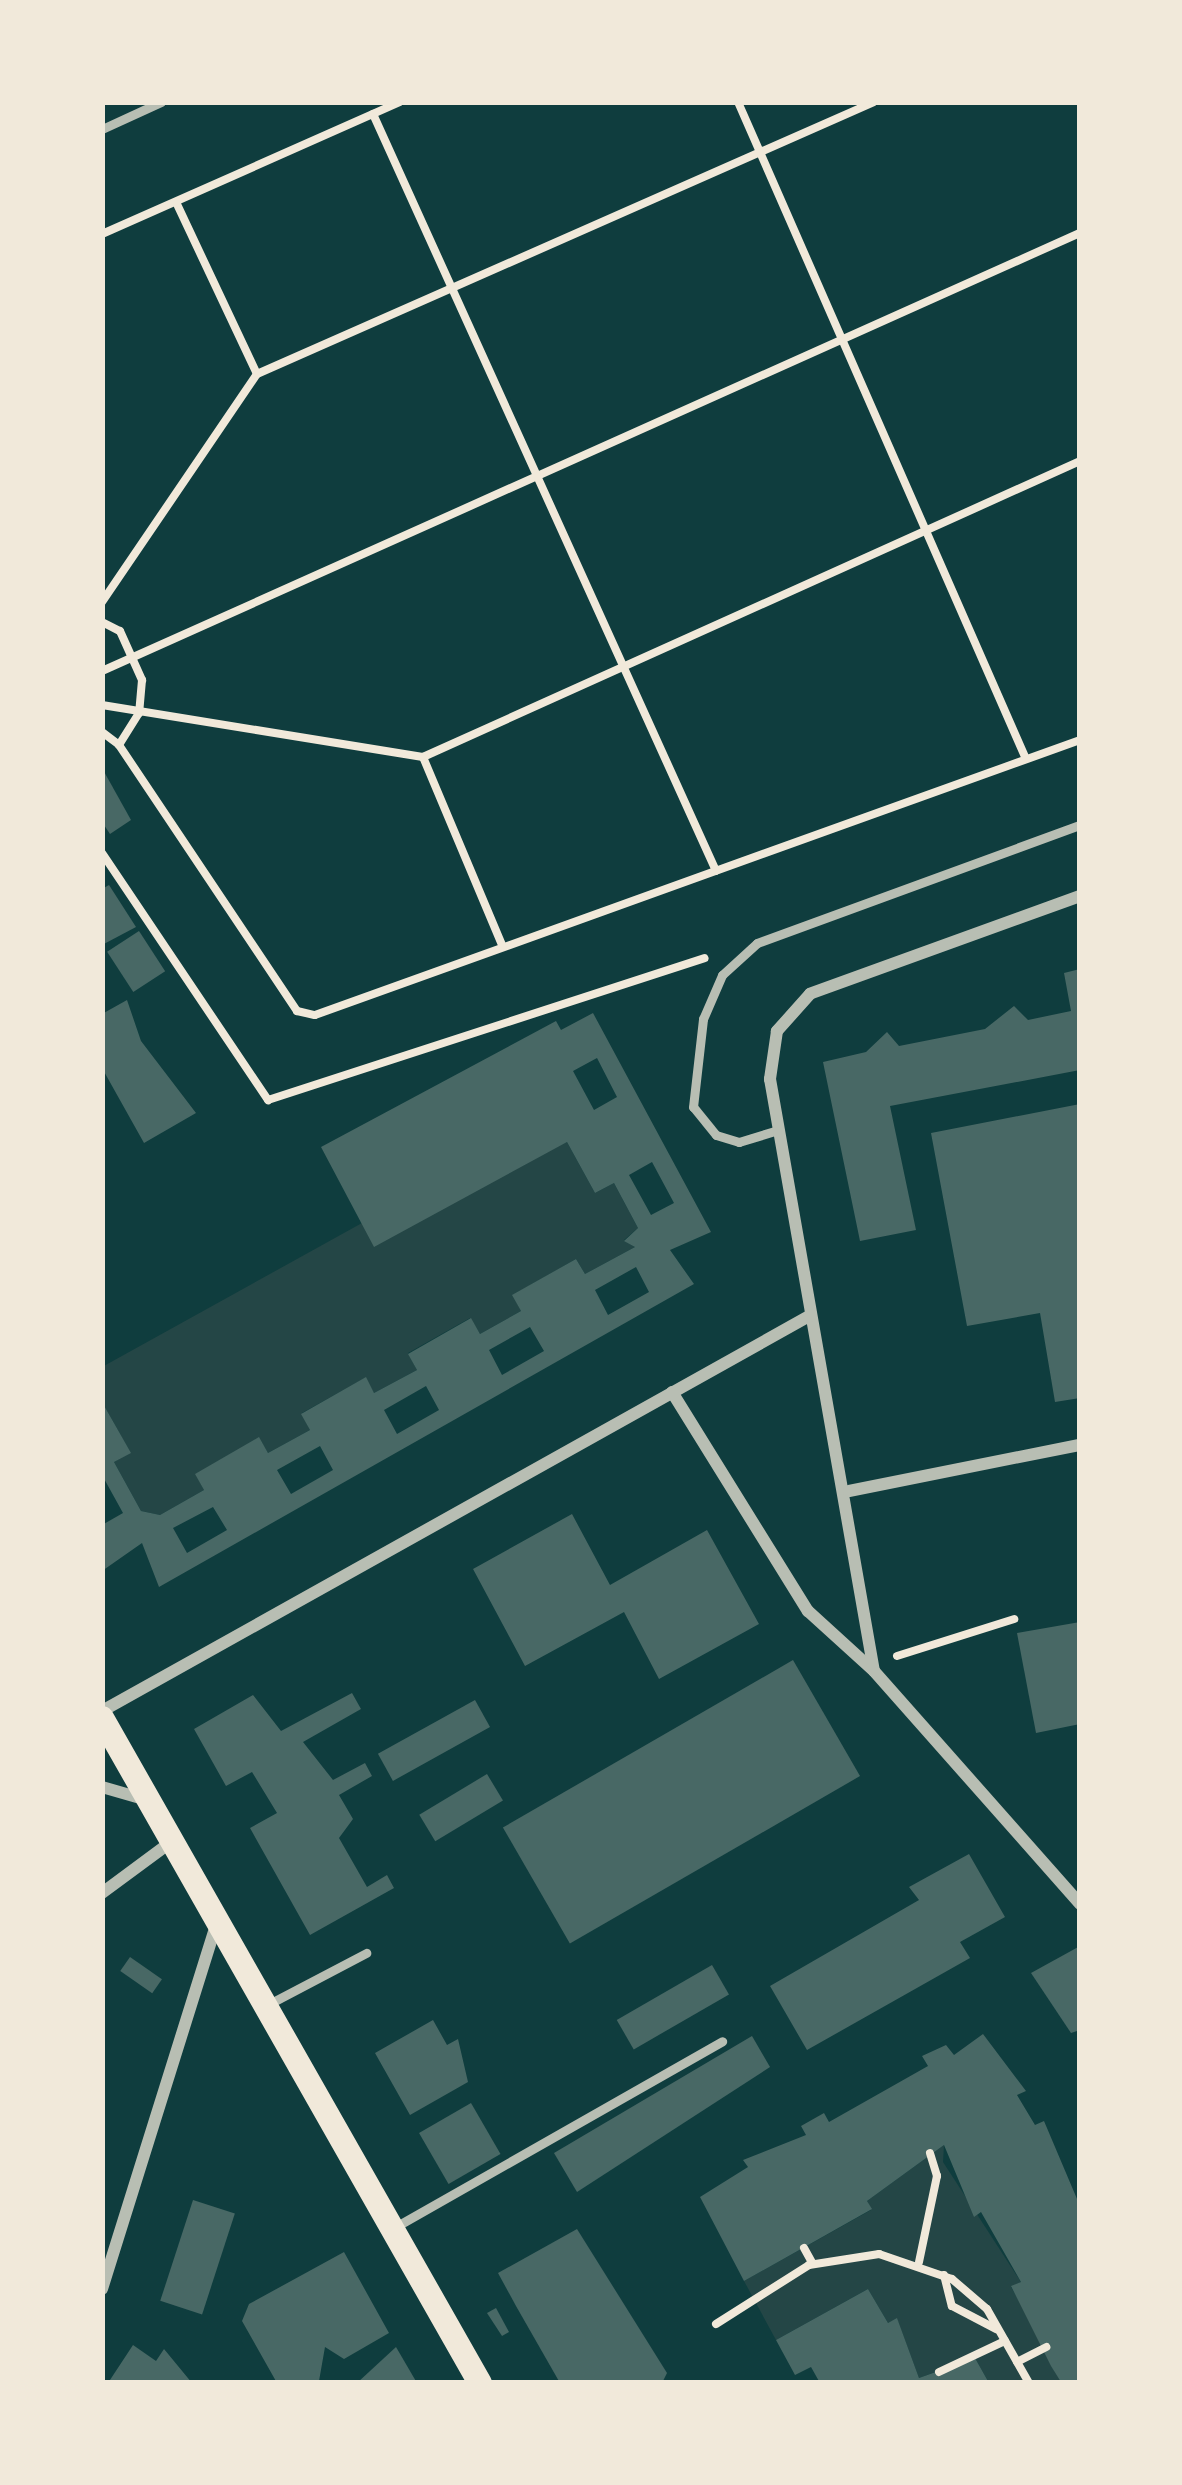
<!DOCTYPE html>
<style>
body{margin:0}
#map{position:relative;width:1182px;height:2485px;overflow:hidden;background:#0f3d3e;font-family:Inter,sans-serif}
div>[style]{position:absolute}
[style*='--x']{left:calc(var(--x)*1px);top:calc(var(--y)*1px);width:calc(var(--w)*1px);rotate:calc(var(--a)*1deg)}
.green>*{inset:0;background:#244646}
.building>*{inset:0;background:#486865;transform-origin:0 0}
.path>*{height:8px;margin:-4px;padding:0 4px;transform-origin:4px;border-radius:4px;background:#f1e9da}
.service>*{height:9px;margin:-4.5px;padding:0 4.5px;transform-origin:4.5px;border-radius:4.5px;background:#b8beb3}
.minor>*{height:12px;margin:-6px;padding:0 6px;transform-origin:6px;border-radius:6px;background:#b8beb3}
.secondary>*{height:24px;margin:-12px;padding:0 12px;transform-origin:12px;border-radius:12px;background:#f1e9da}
span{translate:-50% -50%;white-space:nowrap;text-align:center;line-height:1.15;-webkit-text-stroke:9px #f1e9da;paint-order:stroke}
.frame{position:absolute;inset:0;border:105px solid #f1e9da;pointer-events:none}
</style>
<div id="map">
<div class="green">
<div style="clip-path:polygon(567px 1142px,595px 1193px,614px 1183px,638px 1228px,624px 1240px,635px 1247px,585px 1274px,576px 1259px,513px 1295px,521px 1311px,480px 1334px,470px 1318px,408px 1353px,417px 1370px,374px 1393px,365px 1378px,302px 1413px,310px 1430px,268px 1453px,259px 1438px,196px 1474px,204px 1490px,160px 1515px,141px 1511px,114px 1462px,130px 1452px,102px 1402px,102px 1367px,362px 1223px)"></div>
<div style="clip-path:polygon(944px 2145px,943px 2162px,1021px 2282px,1011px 2287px,1067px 2383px,989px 2383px,975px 2358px,919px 2378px,897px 2319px,888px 2323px,868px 2289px,776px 2340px,744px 2281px,871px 2210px,867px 2201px)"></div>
</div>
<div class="building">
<div style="clip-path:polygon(102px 768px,131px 820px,110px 834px,102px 822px)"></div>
<div style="clip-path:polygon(109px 885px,136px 927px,102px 945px,102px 889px)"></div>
<div style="left:139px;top:931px;width:48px;height:38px;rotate:57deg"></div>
<div style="clip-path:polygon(1080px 969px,1080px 1070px,890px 1106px,916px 1230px,860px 1241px,823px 1062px,866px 1052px,887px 1032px,899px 1046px,985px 1029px,1014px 1006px,1028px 1020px,1071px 1011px,1064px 973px)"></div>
<div style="clip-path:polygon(127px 1000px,141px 1041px,196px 1113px,144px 1143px,102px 1068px,102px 1014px)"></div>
<div style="clip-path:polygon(evenodd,593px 1013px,711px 1232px,670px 1250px,694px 1284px,159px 1587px,142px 1543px,102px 1571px,102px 1525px,123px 1513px,102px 1475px,102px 1402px,131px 1453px,114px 1462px,141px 1511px,160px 1515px,204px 1490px,195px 1474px,259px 1437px,268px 1453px,310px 1430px,301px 1414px,366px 1377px,374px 1393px,417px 1370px,408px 1354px,471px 1318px,480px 1334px,521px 1311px,512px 1295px,576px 1259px,585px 1274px,635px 1247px,624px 1241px,638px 1228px,614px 1183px,595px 1193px,567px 1142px,374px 1247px,321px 1147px,556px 1021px,561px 1030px,593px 1013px,597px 1058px,617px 1097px,594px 1110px,573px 1071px,597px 1058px,593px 1013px,652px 1162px,674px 1203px,651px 1215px,629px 1175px,652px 1162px,593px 1013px,636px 1267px,649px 1292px,608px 1315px,595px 1290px,636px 1267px,593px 1013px,530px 1327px,544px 1351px,502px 1375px,489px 1350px,530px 1327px,593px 1013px,426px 1386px,439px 1410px,397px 1434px,384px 1410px,426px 1386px,593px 1013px,320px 1446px,333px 1470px,291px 1494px,277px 1470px,320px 1446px,593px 1013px,213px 1507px,227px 1530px,187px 1553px,173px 1528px,213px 1507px)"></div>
<div style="clip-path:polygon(1080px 1104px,1080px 1398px,1055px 1402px,1040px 1313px,967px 1326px,931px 1133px)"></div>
<div style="clip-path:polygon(572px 1514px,610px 1585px,707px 1530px,759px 1624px,659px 1679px,624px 1612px,525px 1666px,473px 1569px)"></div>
<div style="clip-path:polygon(1080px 1622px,1080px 1724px,1036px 1733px,1017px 1633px)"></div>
<div style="left:793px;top:1660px;width:134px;height:335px;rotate:60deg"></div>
<div style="clip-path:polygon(352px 1693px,361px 1709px,303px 1742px,333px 1780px,365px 1763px,372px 1776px,339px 1795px,353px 1819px,339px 1838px,367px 1887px,387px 1875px,394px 1888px,310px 1935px,250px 1828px,277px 1813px,252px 1772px,226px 1786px,194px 1729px,253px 1695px,281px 1731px)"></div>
<div style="left:475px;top:1700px;width:31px;height:111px;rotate:61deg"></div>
<div style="left:487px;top:1774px;width:31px;height:79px;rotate:59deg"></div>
<div style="clip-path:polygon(969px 1854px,1005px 1917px,960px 1942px,970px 1958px,807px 2050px,770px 1986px,919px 1900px,909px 1887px)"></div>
<div style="clip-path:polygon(1080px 1946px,1080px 2030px,1071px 2033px,1031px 1973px)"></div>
<div style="left:130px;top:1957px;width:39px;height:17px;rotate:35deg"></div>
<div style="left:712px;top:1965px;width:34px;height:110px;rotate:60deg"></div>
<div style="clip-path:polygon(433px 2020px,447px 2045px,458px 2039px,468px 2082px,410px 2115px,375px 2053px)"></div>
<div style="clip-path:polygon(983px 2034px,1026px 2091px,1017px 2095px,1035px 2125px,1044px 2121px,1080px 2206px,1080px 2383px,1061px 2382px,1051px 2366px,1011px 2286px,1021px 2282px,981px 2212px,974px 2217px,944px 2145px,867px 2201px,872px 2209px,744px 2281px,700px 2197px,748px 2167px,743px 2160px,806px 2135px,801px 2126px,824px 2113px,829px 2122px,928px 2066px,922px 2056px,946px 2045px,954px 2055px)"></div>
<div style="clip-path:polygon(752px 2036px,770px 2067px,577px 2192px,554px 2153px)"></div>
<div style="left:471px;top:2103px;width:59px;height:60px;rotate:60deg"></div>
<div style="left:193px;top:2200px;width:44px;height:106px;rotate:18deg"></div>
<div style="clip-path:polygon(577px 2229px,667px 2373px,662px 2383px,560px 2383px,516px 2306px,498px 2273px)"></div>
<div style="clip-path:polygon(344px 2252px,389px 2333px,344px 2359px,325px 2347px,319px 2381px,277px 2383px,242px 2321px,249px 2304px)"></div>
<div style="clip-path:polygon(868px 2289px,888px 2323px,897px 2318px,919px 2378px,975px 2358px,989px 2383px,820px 2383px,811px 2367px,795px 2375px,776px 2340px)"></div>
<div style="clip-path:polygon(496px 2308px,509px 2332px,502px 2336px,487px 2313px)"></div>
<div style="clip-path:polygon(133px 2345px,156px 2361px,164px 2349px,192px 2383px,108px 2383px)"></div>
<div style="clip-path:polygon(396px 2347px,417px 2383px,357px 2383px)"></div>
</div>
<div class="path">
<div style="--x:738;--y:102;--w:717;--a:66.33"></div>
<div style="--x:373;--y:114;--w:831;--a:65.62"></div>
<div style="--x:176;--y:202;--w:190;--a:64.8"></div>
<div style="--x:102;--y:234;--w:326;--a:-23.9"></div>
<div style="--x:102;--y:602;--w:276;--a:-55.8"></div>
<div style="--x:257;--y:374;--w:674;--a:-23.79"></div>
<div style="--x:102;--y:622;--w:20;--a:27"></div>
<div style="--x:120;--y:631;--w:54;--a:65.8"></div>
<div style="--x:142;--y:680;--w:33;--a:95"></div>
<div style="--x:139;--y:713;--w:38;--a:122"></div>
<div style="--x:119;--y:745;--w:320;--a:56.2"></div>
<div style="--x:297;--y:1011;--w:18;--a:13"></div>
<div style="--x:315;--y:1015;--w:813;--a:-19.77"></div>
<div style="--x:102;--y:671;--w:1072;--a:-24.13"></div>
<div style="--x:102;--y:705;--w:325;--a:9.2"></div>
<div style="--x:423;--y:757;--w:721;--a:-24.25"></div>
<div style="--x:102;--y:732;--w:21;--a:37"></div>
<div style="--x:423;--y:757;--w:206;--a:67.2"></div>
<div style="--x:102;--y:853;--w:298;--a:56.1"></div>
<div style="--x:268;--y:1100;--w:459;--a:-18"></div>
<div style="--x:897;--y:1656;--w:123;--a:-17.5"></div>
<div style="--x:804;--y:2248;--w:18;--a:61"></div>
<div style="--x:919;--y:2262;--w:88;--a:-78.2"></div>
<div style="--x:937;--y:2176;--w:24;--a:-107"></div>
<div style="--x:944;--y:2275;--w:32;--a:76"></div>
<div style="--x:952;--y:2306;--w:50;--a:27.6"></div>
<div style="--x:716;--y:2324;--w:110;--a:-32.4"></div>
<div style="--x:809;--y:2265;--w:71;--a:-8.9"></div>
<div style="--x:879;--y:2254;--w:77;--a:18.9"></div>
<div style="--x:952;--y:2279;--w:46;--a:40.6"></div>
<div style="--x:987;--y:2309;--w:85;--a:60.4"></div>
<div style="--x:1017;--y:2362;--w:33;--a:-27"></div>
<div style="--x:939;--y:2372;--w:73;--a:-25.2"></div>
</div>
<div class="service">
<div style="--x:102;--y:129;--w:65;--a:-24.6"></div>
<div style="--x:778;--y:1130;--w:41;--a:162.9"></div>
<div style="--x:739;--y:1142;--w:24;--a:-163"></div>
<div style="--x:716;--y:1135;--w:36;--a:-129"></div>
<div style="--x:693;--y:1107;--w:89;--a:-83.5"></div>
<div style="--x:703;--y:1019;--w:48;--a:-66.6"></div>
<div style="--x:722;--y:975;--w:47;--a:-42.4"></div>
<div style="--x:757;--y:943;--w:344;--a:-20.1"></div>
<div style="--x:269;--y:2004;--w:110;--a:-27.7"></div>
<div style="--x:397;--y:2226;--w:374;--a:-29.6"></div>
</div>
<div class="minor">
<div style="--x:1080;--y:896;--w:287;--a:160.1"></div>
<div style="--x:810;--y:994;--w:50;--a:131.7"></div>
<div style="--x:777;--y:1031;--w:49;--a:98.3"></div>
<div style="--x:770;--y:1079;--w:601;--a:80.04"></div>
<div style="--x:874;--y:1671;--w:311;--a:48.5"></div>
<div style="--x:672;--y:1392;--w:258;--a:58.2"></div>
<div style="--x:808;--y:1611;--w:89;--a:42.3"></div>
<div style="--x:849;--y:1491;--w:236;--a:-11.3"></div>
<div style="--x:102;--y:1711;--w:812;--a:-29.18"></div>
<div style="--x:102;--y:1787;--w:47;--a:16.1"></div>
<div style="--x:102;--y:1893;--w:86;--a:-36.5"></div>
<div style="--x:102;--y:2289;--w:385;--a:-72.6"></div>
</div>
<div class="secondary">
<div style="--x:102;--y:1718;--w:765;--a:60.39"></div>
</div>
<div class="frame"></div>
</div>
